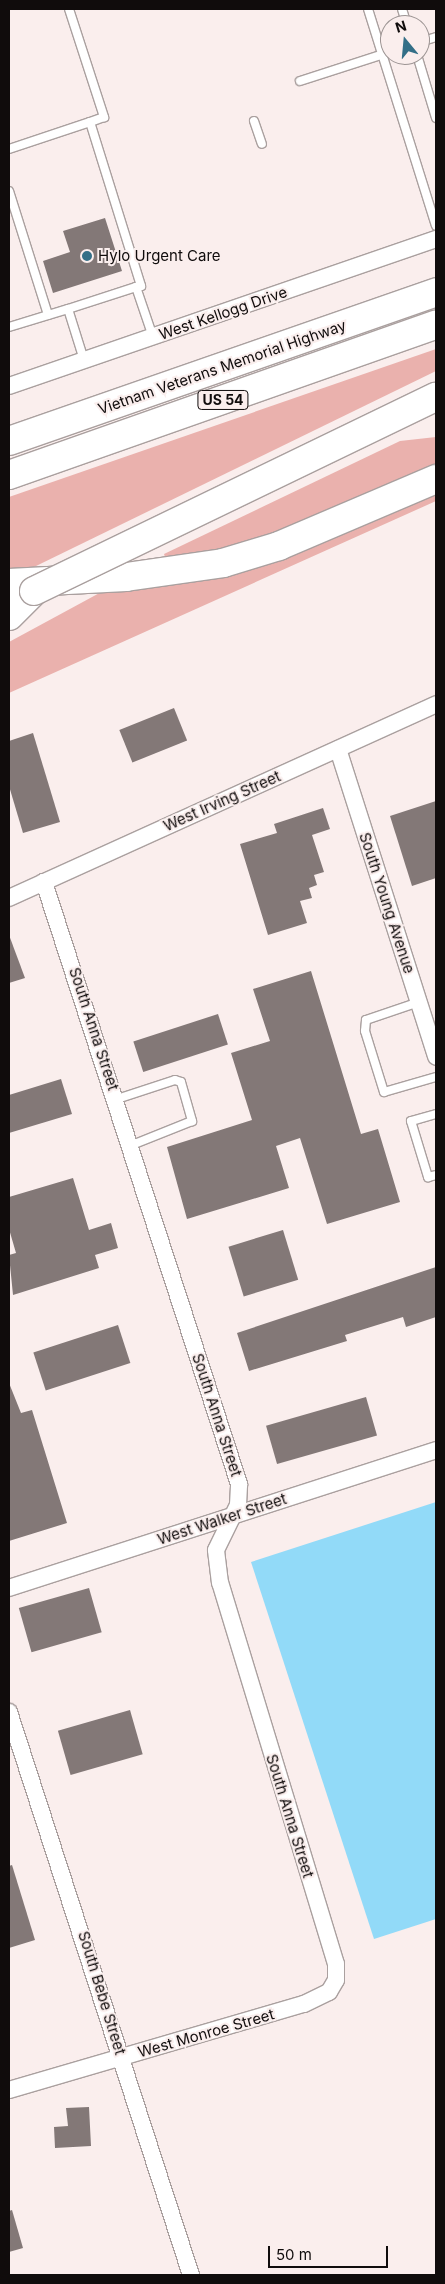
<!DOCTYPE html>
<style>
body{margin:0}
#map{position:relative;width:445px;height:2284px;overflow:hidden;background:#faeeed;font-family:Inter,sans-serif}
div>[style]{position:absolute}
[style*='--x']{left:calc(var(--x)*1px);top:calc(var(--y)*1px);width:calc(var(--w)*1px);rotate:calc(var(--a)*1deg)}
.green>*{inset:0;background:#eab1ad}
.water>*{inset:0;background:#92daf8}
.building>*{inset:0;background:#837877;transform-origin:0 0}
.roads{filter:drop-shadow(1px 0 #aaa09f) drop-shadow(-1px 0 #aaa09f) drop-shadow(0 1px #aaa09f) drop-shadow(0 -1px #aaa09f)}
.service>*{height:8px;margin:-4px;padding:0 4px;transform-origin:4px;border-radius:4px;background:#fff}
.minor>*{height:16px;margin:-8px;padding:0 8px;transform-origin:8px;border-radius:8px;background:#fff}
.motorway>*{height:28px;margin:-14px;padding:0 14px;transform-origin:14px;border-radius:14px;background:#fff}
.bridges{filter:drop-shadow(1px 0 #aaa09f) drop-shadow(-1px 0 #aaa09f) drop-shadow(0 1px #aaa09f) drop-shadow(0 -1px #aaa09f)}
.motorway-bridge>*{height:28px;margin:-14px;padding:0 14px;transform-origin:14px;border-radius:14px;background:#fff}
.dots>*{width:14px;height:14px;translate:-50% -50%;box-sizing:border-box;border:2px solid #faeeed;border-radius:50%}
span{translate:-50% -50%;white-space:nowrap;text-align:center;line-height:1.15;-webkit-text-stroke:4px #faeeed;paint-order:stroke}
.shield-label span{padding:1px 4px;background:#faeeed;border:1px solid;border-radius:4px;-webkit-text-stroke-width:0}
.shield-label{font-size:14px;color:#100c0c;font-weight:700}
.poi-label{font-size:15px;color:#100c0c}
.left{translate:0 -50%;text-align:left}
.street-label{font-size:15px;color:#100c0c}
.frame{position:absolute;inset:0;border:10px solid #100c0c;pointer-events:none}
.north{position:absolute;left:380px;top:15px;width:50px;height:50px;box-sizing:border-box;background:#faeeed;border:1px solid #9c9493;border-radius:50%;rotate:343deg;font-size:14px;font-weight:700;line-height:20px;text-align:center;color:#100c0c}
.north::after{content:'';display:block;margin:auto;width:18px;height:22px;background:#336f87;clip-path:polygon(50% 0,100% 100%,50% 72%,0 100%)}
.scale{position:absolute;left:268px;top:2246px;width:120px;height:22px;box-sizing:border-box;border:2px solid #100c0c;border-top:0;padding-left:6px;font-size:15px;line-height:18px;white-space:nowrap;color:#100c0c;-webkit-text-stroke:4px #faeeed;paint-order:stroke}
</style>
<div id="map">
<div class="green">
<div style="clip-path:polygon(436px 349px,436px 371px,34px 567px,9px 569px,9px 497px)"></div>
<div style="clip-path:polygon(436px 437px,436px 467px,273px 538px,167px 563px,164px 554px,400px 441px)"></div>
<div style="clip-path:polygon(436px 490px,436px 501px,9px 693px,9px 642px,105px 590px,188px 583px,258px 564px)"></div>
</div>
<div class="water">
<div style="clip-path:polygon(436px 1502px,436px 1919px,374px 1939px,251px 1562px)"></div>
</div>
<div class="building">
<div style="clip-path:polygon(105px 218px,122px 271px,53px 293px,43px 261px,70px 252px,63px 231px)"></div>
<div style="left:174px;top:708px;width:35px;height:59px;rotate:68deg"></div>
<div style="clip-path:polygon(33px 733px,60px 822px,23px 833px,9px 786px,9px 741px)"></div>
<div style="clip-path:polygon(436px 801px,436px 878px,412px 886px,390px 816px)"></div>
<div style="clip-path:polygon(323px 808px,330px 829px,312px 835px,324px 872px,314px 875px,317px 885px,309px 888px,312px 898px,300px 901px,307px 923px,268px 935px,240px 844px,277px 833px,274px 824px)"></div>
<div style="clip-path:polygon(9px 935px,25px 978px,9px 983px)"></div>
<div style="clip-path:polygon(311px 971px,361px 1134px,378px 1129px,400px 1202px,327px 1224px,300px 1138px,276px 1146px,289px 1188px,187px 1219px,167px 1147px,252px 1120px,231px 1053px,270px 1041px,253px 989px)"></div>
<div style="left:218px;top:1014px;width:32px;height:89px;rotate:72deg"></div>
<div style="clip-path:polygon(61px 1079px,72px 1114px,9px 1133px,9px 1095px)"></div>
<div style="clip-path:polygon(73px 1178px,89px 1230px,111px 1223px,118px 1248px,95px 1255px,99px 1268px,13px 1295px,9px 1255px,16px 1253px,9px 1229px,9px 1197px)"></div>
<div style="left:283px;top:1230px;width:52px;height:57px;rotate:73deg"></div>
<div style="clip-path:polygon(436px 1267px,436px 1317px,406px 1327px,403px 1317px,345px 1335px,347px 1341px,249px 1371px,237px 1333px)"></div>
<div style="left:118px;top:1325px;width:40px;height:89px;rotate:72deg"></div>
<div style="clip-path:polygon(9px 1383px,21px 1413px,32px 1410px,67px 1523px,9px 1541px)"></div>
<div style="left:366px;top:1397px;width:40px;height:104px;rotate:74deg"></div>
<div style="left:89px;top:1588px;width:46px;height:73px;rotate:74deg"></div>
<div style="left:130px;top:1710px;width:46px;height:75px;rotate:74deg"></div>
<div style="clip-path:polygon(12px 1865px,35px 1940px,9px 1948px,9px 1866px)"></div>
<div style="clip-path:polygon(89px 2107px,91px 2146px,55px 2148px,54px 2127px,68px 2126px,66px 2108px)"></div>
<div style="clip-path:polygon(12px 2210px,23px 2248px,9px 2252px,9px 2211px)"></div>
</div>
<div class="roads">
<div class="service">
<div style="--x:69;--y:9;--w:114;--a:72"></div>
<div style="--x:104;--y:117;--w:15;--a:160"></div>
<div style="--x:90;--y:122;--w:172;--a:72.7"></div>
<div style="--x:141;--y:286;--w:5;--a:169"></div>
<div style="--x:368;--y:9;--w:227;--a:72.6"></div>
<div style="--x:402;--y:9;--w:17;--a:73"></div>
<div style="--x:420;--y:42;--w:17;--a:-17"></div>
<div style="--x:417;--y:55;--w:66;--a:73.2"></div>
<div style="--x:300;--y:81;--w:95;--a:-17.9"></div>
<div style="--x:254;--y:121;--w:24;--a:71"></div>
<div style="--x:9;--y:149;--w:85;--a:-18.4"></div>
<div style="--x:9;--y:191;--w:130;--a:72.5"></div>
<div style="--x:9;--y:327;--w:62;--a:-17"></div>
<div style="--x:84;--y:360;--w:53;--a:-107.4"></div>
<div style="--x:68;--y:309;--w:71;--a:-17.9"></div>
<div style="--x:136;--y:287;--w:53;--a:71.2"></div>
<div style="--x:419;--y:1002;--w:56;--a:161.2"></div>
<div style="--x:366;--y:1020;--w:11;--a:95"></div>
<div style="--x:365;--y:1031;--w:64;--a:72.7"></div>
<div style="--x:384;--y:1092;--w:54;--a:-16.1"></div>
<div style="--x:117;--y:1099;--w:61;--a:-18.1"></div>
<div style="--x:175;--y:1080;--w:6;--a:18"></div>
<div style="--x:181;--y:1082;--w:41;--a:74.2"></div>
<div style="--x:192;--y:1121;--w:65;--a:158.2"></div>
<div style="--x:436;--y:1114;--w:26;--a:164"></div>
<div style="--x:411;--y:1121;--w:59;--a:73.1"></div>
<div style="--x:428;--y:1177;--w:8;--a:-14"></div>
</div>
<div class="minor">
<div style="--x:9;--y:386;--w:452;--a:-19"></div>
<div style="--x:338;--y:749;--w:323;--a:72.3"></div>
<div style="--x:9;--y:898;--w:469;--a:-24.4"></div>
<div style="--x:9;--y:1588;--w:449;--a:-17.9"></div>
<div style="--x:9;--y:1712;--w:592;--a:72.09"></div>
<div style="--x:9;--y:2090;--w:307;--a:-16.3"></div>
<div style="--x:304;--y:2004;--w:28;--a:-26"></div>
<div style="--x:329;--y:1992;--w:14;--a:-60"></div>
<div style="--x:336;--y:1980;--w:16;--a:-90"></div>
<div style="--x:336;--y:1964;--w:398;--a:-106.9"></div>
<div style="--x:220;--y:1583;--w:33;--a:-97"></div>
<div style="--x:216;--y:1550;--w:50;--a:-63.9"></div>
<div style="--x:238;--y:1505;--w:21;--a:-87"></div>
<div style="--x:239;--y:1484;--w:633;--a:-107.95"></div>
</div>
<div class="motorway">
<div style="--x:9;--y:441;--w:452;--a:-19.2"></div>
<div style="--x:9;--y:475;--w:453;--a:-19.4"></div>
<div style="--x:9;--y:583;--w:117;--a:-2.9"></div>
<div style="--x:126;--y:577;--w:98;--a:-8.2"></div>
<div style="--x:223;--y:563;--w:59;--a:-16.9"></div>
<div style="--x:279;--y:546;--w:171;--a:-23.1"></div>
<div style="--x:9;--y:616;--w:35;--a:-45"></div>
</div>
</div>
<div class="bridges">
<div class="motorway-bridge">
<div style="--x:34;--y:591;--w:446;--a:-25.8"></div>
</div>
</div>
<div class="dots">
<div style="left:87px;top:256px;background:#336f87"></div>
</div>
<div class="shield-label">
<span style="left:223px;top:400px">US 54</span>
</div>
<div class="poi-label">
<span class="left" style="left:98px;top:256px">Hylo Urgent Care</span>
</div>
<div class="street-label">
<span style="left:223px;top:313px;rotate:-19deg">West Kellogg Drive</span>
<span style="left:222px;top:367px;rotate:-19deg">Vietnam Veterans Memorial Highway</span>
<span style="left:222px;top:801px;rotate:-24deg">West Irving Street</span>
<span style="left:387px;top:903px;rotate:72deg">South Young Avenue</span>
<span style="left:94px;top:1029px;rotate:72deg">South Anna Street</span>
<span style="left:217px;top:1415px;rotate:72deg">South Anna Street</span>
<span style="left:222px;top:1519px;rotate:-18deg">West Walker Street</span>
<span style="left:290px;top:1816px;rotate:73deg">South Anna Street</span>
<span style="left:102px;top:1993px;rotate:73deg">South Bebe Street</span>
<span style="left:206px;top:2033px;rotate:-16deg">West Monroe Street</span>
</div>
<div class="frame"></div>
<div class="north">N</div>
<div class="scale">50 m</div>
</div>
